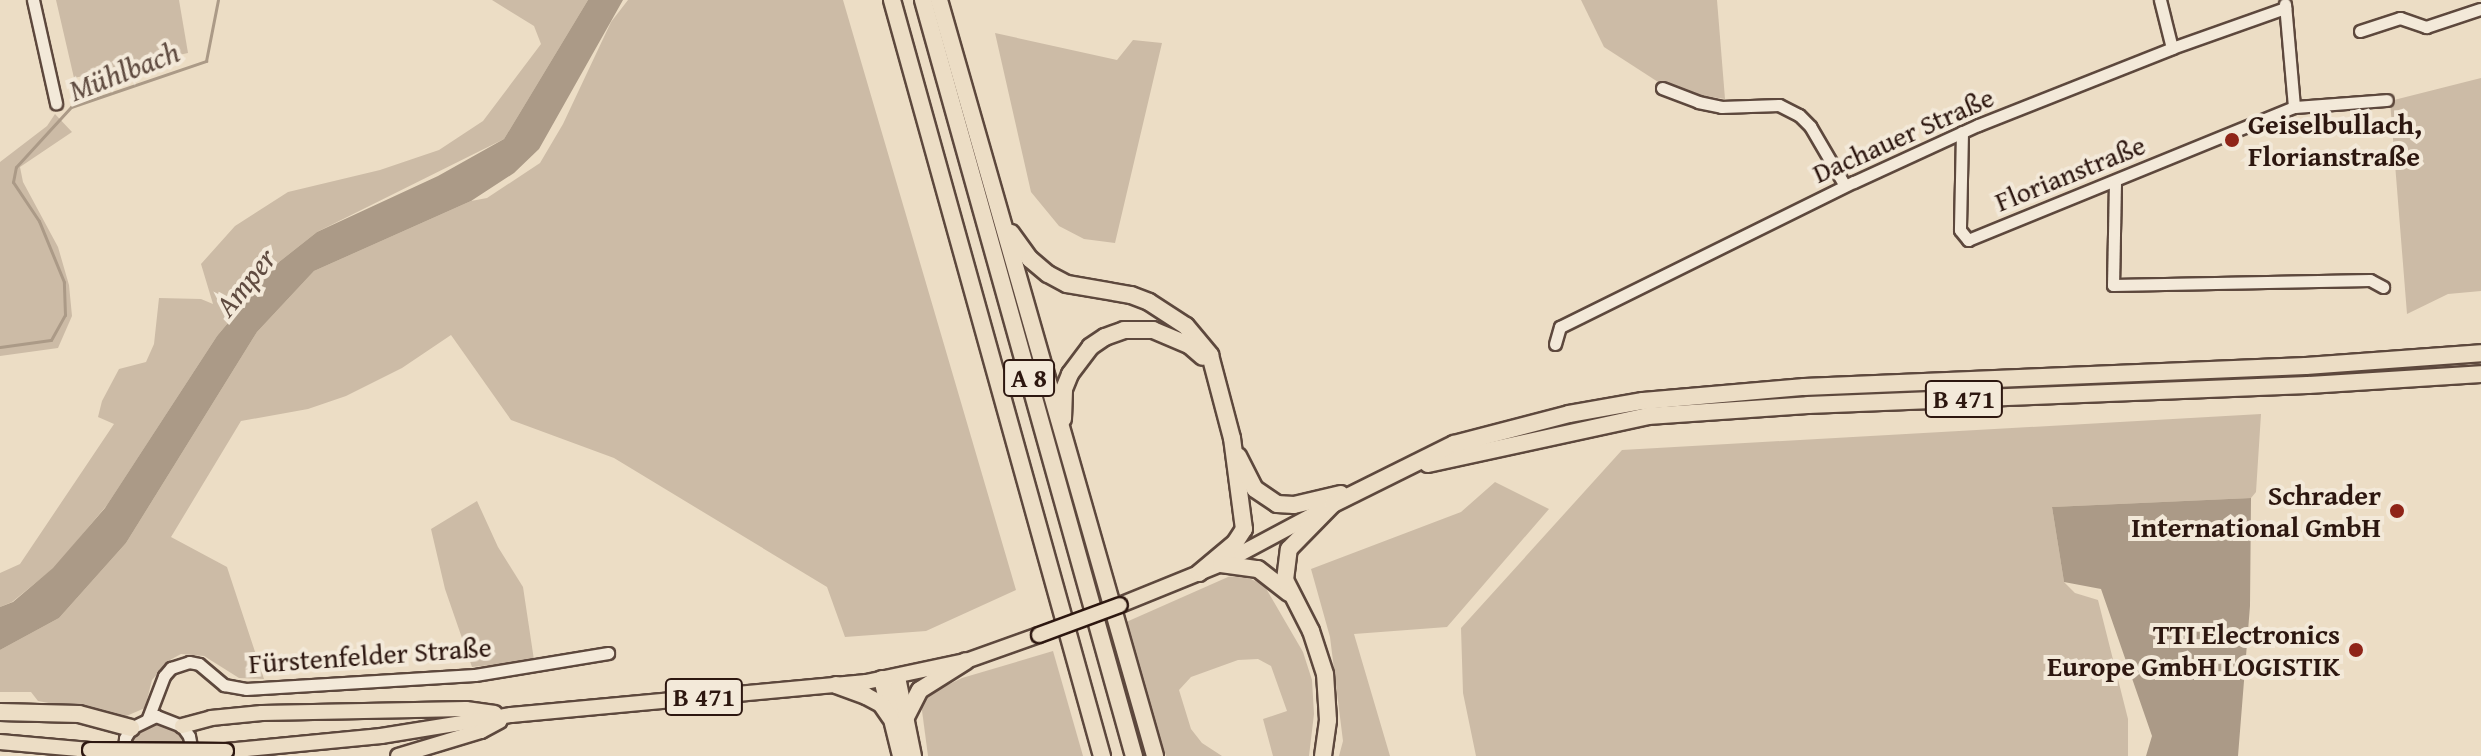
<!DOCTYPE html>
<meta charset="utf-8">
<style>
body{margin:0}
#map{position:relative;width:2481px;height:756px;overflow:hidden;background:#ecddc5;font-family:"Gentium Book Plus",serif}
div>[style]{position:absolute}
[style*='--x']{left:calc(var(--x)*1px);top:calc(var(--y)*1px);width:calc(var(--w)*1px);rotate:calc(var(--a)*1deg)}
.green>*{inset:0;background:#ccbba6}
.water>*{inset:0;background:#ab9a87}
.stream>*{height:3px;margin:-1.5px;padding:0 1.5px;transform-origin:1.5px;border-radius:1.5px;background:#ab9a87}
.roads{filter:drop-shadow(2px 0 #5d483d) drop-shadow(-2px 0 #5d483d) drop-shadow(0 2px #5d483d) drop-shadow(0 -2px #5d483d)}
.minor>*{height:11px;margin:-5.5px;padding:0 5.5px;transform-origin:5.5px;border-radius:5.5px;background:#f3e9d9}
.major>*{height:14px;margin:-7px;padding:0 7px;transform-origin:7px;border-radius:7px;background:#ecddc5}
.highway>*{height:16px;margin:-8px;padding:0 8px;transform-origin:8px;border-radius:8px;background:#ecddc5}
.bridges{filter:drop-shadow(2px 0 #2d1710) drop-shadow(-2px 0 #2d1710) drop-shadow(0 2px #2d1710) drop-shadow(0 -2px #2d1710)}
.major-bridge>*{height:14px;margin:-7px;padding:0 7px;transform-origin:7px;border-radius:7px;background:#ecddc5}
.dots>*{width:22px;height:22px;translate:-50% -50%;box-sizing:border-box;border:4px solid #f3e9d9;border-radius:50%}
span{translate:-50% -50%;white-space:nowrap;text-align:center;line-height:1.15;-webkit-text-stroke:8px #f3e9d9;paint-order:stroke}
.shield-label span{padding:2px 6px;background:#f3e9d9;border:2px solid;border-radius:6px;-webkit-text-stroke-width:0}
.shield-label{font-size:26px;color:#2d1710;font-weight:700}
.poi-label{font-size:28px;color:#2d1710;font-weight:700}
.left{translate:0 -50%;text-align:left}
.right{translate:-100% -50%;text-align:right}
.street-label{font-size:28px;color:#2d1710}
.water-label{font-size:30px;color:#5f4b40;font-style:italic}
</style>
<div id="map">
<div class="green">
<div style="clip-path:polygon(56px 0,179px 0,188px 53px,74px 78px)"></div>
<div style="clip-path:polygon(492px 0,588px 0,504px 139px,317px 232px,279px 262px,217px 336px,107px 505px,55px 567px,12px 602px,0 607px,0 573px,20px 564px,114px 424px,98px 417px,102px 401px,119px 369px,146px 362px,154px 344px,159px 298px,201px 299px,213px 304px,201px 264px,235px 226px,288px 192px,380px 170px,439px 150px,483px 121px,541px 44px,534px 26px)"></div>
<div style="clip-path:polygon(628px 0,843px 0,1016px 590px,926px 631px,845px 637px,827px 587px,614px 458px,511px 420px,451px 335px,402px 368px,346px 396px,308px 409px,241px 421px,171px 537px,227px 567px,264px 679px,239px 678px,204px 656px,181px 654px,170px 660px,152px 680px,145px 708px,124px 717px,38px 701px,31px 692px,0 692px,0 650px,59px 618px,126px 543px,257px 332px,314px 271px,471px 201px,487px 198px,540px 163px,563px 124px,611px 22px)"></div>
<div style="clip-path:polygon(1581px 0,1717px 0,1725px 99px,1672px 91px,1604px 47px)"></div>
<div style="clip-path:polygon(995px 33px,1117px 60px,1133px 40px,1162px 43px,1115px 243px,1084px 239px,1059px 226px,1031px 192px)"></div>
<div style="clip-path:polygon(2481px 78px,2481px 291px,2448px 294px,2407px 314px,2390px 101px)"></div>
<div style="clip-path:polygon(55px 114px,72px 132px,20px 167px,23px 182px,58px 247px,69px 285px,72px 316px,58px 348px,0 356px,0 162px,47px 126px)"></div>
<div style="clip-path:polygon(2261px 414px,2256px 492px,2251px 498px,2052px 507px,2064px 582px,2075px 593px,2098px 600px,2128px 719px,2128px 756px,1476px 756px,1463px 693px,1461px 628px,1622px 450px)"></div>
<div style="clip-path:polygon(1495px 482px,1549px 509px,1447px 627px,1354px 634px,1390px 756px,1339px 756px,1343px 741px,1330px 637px,1311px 569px,1461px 512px)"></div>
<div style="clip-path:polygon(477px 501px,498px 547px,523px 587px,534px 660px,472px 667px,445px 589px,431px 529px)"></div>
<div style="clip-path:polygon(1242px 575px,1264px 585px,1303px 652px,1312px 680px,1314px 714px,1309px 756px,1273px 756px,1263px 719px,1287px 711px,1271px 666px,1258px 659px,1238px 660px,1191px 677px,1179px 690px,1191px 729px,1202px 743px,1222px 756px,1166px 756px,1124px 623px,1228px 577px)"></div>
<div style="clip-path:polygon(1053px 651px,1083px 756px,928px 756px,921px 703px,925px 696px,962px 678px)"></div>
<div style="clip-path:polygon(157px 724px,177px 732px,186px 748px,130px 750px,137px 733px)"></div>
</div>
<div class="water">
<div style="clip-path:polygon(588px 0,623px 0,539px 149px,514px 173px,471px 201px,314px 271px,257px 332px,126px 543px,59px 618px,0 650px,0 607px,13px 602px,53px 568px,105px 508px,217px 336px,279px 262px,317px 232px,438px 176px,504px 139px)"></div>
<div style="clip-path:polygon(2251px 498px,2250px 606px,2238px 756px,2146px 756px,2152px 736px,2101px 589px,2064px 582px,2052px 507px)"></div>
</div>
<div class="stream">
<div style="--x:0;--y:347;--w:51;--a:-7.8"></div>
<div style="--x:51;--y:340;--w:29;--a:-61"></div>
<div style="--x:65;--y:315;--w:33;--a:-92"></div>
<div style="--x:64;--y:282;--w:66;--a:-112.3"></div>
<div style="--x:39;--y:221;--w:47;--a:-123.7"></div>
<div style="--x:13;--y:182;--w:15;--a:-79"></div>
<div style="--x:16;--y:167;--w:81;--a:-47.5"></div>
<div style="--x:71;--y:107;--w:143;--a:-18.8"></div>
<div style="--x:206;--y:61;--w:62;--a:-78.9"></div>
</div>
<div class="roads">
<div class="minor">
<div style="--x:33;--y:0;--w:106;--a:77.4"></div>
<div style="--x:2160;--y:0;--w:49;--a:76"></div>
<div style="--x:2285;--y:4;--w:103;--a:85"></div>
<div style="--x:2360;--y:31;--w:42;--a:-18"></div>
<div style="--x:2400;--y:18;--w:28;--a:19"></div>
<div style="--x:2426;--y:27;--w:57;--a:-18.4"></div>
<div style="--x:1662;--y:88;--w:39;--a:21"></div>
<div style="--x:1698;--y:102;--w:24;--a:12"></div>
<div style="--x:1721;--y:107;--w:58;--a:-2"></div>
<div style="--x:1779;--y:105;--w:22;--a:27"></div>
<div style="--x:1799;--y:115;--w:16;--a:45"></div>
<div style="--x:1810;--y:126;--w:69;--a:59.7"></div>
<div style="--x:1962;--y:132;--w:98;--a:91.2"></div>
<div style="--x:1960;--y:230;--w:13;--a:51"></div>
<div style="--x:1968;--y:240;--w:352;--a:-22.2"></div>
<div style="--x:2294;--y:107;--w:93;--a:-4.3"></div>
<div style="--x:2115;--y:182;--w:103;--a:91.1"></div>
<div style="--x:2113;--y:285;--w:257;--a:-1.1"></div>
<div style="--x:2370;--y:280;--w:15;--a:28"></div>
<div style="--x:1555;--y:344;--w:18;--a:-74"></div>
<div style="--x:1560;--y:327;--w:328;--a:-26.3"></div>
<div style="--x:1854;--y:182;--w:136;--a:-24.7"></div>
<div style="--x:1978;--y:125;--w:209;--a:-21.6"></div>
<div style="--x:2172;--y:48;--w:120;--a:-19.5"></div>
<div style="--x:148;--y:718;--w:45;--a:-69.1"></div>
<div style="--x:164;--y:676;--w:11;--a:-49"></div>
<div style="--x:171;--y:668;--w:19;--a:-18"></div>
<div style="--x:189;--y:662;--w:10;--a:11"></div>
<div style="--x:199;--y:664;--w:33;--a:40"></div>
<div style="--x:224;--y:685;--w:22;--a:10"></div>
<div style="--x:246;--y:689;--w:229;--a:-3.5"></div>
<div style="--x:475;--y:675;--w:135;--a:-9.4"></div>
<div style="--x:123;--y:755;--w:17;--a:-83"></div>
<div style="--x:125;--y:738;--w:12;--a:-59"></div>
<div style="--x:131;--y:728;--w:28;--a:-26"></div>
<div style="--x:156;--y:716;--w:28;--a:21"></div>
<div style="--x:182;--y:726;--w:12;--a:55"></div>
<div style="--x:189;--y:736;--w:20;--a:79"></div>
</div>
<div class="major">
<div style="--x:1120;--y:605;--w:109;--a:-22.1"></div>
<div style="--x:1221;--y:564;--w:119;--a:-28.1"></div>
<div style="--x:182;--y:726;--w:30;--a:-15"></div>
<div style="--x:211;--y:718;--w:51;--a:-5.6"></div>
<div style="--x:262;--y:713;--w:204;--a:-1.1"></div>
<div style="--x:466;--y:709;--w:29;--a:8"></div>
<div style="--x:0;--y:742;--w:90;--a:5.1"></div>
<div style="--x:226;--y:751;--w:156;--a:-5.5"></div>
<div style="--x:381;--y:736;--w:132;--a:-9.2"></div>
<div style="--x:511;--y:715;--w:357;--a:-5.3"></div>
<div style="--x:866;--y:682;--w:102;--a:-11.9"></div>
<div style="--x:966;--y:661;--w:77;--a:-19.6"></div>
<div style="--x:398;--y:756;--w:87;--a:-16.8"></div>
<div style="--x:481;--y:731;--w:21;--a:-28"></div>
</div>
<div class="highway">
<div style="--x:892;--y:0;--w:785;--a:74.48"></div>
<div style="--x:923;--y:0;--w:785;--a:74.41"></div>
<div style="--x:939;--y:0;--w:786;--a:74.05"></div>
<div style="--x:1011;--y:233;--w:32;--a:54"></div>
<div style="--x:1030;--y:259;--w:23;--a:40"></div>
<div style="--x:1048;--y:274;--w:21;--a:28"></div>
<div style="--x:1067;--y:284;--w:65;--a:9.8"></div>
<div style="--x:1131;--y:295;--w:19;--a:21"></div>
<div style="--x:1149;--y:302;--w:44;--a:33"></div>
<div style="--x:1186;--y:326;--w:38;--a:50"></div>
<div style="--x:1210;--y:355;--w:86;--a:75.2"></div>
<div style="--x:1232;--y:438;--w:92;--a:82.5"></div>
<div style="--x:1244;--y:529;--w:17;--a:123"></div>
<div style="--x:1235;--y:543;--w:47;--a:140.2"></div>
<div style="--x:1063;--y:419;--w:30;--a:-88"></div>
<div style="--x:1064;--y:389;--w:16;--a:-68"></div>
<div style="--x:1070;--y:374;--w:34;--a:-53"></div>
<div style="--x:1090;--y:347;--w:18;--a:-34"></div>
<div style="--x:1105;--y:337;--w:20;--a:-20"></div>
<div style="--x:1124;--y:330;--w:29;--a:0"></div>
<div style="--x:1153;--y:330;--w:39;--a:23"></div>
<div style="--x:1189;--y:345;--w:18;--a:41"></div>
<div style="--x:1238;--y:456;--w:37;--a:63"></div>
<div style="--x:1255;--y:489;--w:27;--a:34"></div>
<div style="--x:1277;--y:504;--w:17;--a:3"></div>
<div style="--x:1294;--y:505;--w:48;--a:-13.2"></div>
<div style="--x:1428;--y:464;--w:225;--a:-12.3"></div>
<div style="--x:1648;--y:416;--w:160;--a:-3.9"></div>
<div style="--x:1808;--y:405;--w:500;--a:-2.29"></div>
<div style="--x:2308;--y:385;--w:173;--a:-3.6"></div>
<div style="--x:1221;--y:564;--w:37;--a:8"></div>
<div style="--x:1258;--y:569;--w:39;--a:38"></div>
<div style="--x:897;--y:677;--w:81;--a:78.6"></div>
<div style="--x:882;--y:679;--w:79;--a:76.1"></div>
<div style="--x:836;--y:685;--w:32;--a:20"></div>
<div style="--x:866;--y:696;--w:17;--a:28"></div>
<div style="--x:881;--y:704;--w:16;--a:55"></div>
<div style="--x:0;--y:712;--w:79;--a:1.5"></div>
<div style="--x:79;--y:714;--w:54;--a:15.1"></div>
<div style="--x:906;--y:717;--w:30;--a:-63"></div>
<div style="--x:920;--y:690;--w:54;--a:-32.2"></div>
<div style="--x:1323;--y:756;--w:36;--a:-82"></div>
<div style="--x:1328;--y:720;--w:46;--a:-93.7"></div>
<div style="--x:1325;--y:674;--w:45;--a:-108"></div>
<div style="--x:1311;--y:631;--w:57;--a:-117"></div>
<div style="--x:1285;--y:580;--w:31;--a:-83"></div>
<div style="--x:1289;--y:549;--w:63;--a:-45.6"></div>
<div style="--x:1333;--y:504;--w:135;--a:-26.4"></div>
<div style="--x:1454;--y:444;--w:119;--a:-14.6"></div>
<div style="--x:1569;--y:414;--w:75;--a:-10"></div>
<div style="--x:1643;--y:401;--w:162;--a:-5"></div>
<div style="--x:1804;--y:387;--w:502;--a:-2.4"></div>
<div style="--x:2306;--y:366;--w:175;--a:-4.2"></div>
</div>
</div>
<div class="bridges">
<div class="major-bridge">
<div style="--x:1039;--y:635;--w:86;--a:-20.3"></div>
<div style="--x:90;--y:750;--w:136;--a:0.4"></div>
</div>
</div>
<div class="dots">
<div style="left:2232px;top:140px;background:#8f2418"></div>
<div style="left:2397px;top:511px;background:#8f2418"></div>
<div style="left:2356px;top:650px;background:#8f2418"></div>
</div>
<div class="shield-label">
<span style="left:1029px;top:378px">A 8</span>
<span style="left:1964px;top:399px">B 471</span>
<span style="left:704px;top:697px">B 471</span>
</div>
<div class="poi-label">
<span class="left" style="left:2248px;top:140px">Geiselbullach,<br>Florianstraße</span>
<span class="right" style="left:2381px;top:511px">Schrader<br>International GmbH</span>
<span class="right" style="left:2340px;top:650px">TTI Electronics<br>Europe GmbH LOGISTIK</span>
</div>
<div class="street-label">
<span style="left:1903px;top:135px;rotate:-24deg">Dachauer Straße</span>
<span style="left:2070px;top:173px;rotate:-22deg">Florianstraße</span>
<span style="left:370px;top:655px;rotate:-4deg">Fürstenfelder Straße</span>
</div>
<div class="water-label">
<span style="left:124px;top:71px;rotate:-21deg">Mühlbach</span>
<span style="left:245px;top:282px;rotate:-51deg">Amper</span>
</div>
</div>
